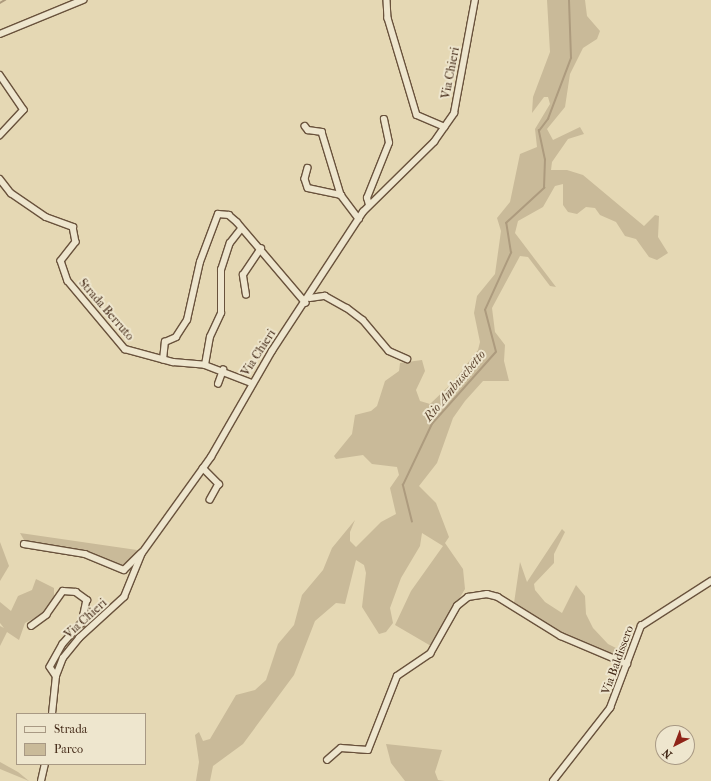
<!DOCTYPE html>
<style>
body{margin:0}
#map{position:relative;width:711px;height:781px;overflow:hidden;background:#e5d8b4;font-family:"IM FELL French Canon",serif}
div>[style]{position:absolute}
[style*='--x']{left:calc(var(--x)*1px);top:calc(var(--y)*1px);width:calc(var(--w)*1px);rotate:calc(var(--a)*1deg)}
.green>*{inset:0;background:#c9ba99}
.stream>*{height:1.5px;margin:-0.75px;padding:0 0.75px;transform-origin:0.75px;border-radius:0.75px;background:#ad9b7e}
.roads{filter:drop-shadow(1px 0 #69523c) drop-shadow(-1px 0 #69523c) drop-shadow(0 1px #69523c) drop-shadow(0 -1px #69523c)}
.minor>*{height:5.5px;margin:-2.75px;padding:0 2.75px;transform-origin:2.75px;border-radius:2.75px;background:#eee6ce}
span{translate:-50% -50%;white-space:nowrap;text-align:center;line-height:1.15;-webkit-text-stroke:4px #eee6ce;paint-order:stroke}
.street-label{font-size:12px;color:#402614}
.water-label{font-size:13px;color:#614934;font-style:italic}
.legend{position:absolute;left:16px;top:713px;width:130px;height:52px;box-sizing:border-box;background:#eee6ce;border:1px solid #a89984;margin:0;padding:5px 7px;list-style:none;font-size:12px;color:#402614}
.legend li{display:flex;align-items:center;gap:8px;height:20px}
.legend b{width:20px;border:1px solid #a89984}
.north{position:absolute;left:655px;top:725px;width:40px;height:40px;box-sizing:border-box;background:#eee6ce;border:1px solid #a89984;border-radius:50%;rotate:222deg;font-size:11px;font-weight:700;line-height:16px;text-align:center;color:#402614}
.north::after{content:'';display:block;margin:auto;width:14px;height:18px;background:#8f2418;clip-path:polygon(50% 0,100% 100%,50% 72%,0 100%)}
</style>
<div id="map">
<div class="green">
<div style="clip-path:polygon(547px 0,585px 0,587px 16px,600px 31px,597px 39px,583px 48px,570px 74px,565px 107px,547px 129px,553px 140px,580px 127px,584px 134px,568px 139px,552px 162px,551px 170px,567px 170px,583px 175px,644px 226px,655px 215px,659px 216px,658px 237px,668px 253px,657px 260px,649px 257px,636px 239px,625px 236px,616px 222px,600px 215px,595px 208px,586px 207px,577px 214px,568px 212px,563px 205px,563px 184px,555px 186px,543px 207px,518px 221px,515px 233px,556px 287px,550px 286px,528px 257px,520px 256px,492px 308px,495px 332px,505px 345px,504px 361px,509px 381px,483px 381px,465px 401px,453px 418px,437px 463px,419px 486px,436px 503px,449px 537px,445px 543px,463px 569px,465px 589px,431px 646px,395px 625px,411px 591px,443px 546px,422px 533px,420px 546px,401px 578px,390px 608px,393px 623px,386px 632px,379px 634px,362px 607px,366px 573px,364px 565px,356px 560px,345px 604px,336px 603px,315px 621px,294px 675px,243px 744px,213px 766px,210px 781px,196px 781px,199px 762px,195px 735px,199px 732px,203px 741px,210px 739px,236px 695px,255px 690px,266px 680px,278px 644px,294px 625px,302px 595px,323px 570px,332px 548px,355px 520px,350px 532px,350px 541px,356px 547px,381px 522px,396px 514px,390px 488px,399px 475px,397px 467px,372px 464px,363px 455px,336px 459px,334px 456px,352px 434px,355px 415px,371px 411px,377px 406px,385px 381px,399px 371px,400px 363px,422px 360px,425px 371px,416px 390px,420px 401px,430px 404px,452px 383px,478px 350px,480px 342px,474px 313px,477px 296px,495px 274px,501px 231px,497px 218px,510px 202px,520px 154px,537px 147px,535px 129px,550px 104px,548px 97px,544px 97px,532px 113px,533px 97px,550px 52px)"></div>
<div style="clip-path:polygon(562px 529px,565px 532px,554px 554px,554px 563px,534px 584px,535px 590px,545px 602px,562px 613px,576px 585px,585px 596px,586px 614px,593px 628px,608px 644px,626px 653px,625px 661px,562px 634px,514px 603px,520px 562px,527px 582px)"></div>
<div style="clip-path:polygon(20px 533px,137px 550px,134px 557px,121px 566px,85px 552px,24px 540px)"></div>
<div style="clip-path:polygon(0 542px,9px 566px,0 581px)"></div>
<div style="clip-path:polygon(36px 579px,54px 588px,54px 598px,46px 612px,25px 623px,19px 640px,7px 632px,0 646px,0 626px,4px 628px,0 623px,0 602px,11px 611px,18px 596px,32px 590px)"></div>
<div style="clip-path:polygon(386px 744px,442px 750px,435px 772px,438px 780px,445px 781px,405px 781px,391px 763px)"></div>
<div style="clip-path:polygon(0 762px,18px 772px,29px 781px,0 769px)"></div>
</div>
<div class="stream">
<div style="--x:0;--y:3;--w:6;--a:-31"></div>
<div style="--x:412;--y:522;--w:38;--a:-104"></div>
<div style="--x:403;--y:485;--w:68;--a:-64.6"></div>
<div style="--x:432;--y:424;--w:96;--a:-48.4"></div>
<div style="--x:496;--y:352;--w:43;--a:-104.7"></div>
<div style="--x:485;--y:310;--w:63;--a:-65.5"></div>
<div style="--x:511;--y:253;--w:30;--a:-99"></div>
<div style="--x:506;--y:223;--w:52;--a:-42.6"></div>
<div style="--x:544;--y:188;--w:28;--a:-88"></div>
<div style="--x:545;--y:160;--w:30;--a:-102"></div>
<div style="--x:539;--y:131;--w:15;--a:-53"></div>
<div style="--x:548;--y:119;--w:65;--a:-69.3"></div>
<div style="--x:571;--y:58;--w:58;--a:-92"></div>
</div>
<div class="roads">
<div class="minor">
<div style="--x:387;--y:0;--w:18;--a:87"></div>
<div style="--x:388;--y:18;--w:101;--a:73.4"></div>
<div style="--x:417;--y:115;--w:30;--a:23"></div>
<div style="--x:0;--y:34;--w:90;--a:-22.3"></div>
<div style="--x:0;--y:75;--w:42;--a:55.6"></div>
<div style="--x:24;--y:110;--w:35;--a:133"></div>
<div style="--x:305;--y:126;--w:5;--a:53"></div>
<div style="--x:308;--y:130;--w:14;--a:8"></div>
<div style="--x:322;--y:132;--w:66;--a:73.2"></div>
<div style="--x:341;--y:195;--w:30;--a:53"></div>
<div style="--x:308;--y:168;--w:11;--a:105"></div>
<div style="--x:305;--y:179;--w:9;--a:72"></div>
<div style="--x:308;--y:188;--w:34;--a:12"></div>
<div style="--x:0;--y:179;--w:18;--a:52"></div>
<div style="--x:11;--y:193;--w:42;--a:34.4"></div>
<div style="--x:46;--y:217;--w:29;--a:20"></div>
<div style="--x:73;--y:227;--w:15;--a:79"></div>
<div style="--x:76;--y:242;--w:24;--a:128"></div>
<div style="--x:61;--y:261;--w:21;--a:71"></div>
<div style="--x:68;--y:281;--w:89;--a:50"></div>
<div style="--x:125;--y:349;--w:50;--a:15.2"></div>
<div style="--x:173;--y:362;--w:32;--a:5"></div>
<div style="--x:205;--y:365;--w:50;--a:21"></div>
<div style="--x:369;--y:205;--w:7;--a:-106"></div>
<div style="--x:367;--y:198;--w:59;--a:-68.2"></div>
<div style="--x:389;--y:143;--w:24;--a:-102"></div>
<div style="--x:246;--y:295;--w:20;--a:-99"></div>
<div style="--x:243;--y:275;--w:32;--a:-56"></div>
<div style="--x:310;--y:298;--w:15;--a:-8"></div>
<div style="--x:325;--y:296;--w:25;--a:29"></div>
<div style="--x:347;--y:308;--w:20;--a:37"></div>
<div style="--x:363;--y:320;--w:40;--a:50"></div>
<div style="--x:389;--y:351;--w:20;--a:24"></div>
<div style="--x:163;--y:360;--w:18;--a:-84"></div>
<div style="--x:165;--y:342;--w:12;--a:-24"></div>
<div style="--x:176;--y:337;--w:20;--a:-57"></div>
<div style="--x:187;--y:320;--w:59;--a:-77.4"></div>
<div style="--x:200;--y:262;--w:51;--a:-69.4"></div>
<div style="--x:218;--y:214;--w:11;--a:5"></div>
<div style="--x:229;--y:215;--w:11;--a:41"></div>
<div style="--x:237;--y:222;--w:106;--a:49.6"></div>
<div style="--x:205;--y:365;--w:28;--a:-80"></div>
<div style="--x:210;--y:337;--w:26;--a:-65"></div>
<div style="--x:221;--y:313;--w:43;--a:-90"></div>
<div style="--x:221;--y:270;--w:28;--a:-72"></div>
<div style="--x:230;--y:243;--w:18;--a:-52"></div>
<div style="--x:218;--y:384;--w:15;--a:-70"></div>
<div style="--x:203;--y:468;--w:23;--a:45"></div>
<div style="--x:219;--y:484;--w:18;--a:119"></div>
<div style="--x:24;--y:544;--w:62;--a:9.3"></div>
<div style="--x:85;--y:554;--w:42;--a:22.3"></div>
<div style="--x:124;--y:570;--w:23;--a:-45"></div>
<div style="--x:31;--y:626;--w:19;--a:-36"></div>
<div style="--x:46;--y:615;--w:29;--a:-55"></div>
<div style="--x:63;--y:591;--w:13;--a:4"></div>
<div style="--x:76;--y:592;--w:14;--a:36"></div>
<div style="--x:87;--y:600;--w:24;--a:102"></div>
<div style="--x:82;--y:623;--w:28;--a:132"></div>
<div style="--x:63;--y:644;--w:26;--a:119"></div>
<div style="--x:50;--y:667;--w:11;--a:56"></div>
<div style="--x:52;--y:714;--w:38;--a:-84"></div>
<div style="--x:56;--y:676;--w:19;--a:-69"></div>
<div style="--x:63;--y:658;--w:26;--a:-51"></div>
<div style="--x:79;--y:638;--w:61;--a:-42.3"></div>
<div style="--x:124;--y:597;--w:48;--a:-67.8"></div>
<div style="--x:142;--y:553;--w:118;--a:-54.3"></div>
<div style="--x:211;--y:457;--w:122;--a:-60.1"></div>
<div style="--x:272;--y:351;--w:166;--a:-56.8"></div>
<div style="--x:363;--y:212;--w:100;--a:-44.6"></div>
<div style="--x:434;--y:142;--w:35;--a:-55"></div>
<div style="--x:454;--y:113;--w:115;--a:-79.5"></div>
<div style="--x:327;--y:760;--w:18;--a:-41"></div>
<div style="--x:341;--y:748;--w:27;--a:4"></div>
<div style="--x:368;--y:750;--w:79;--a:-68.6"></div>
<div style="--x:397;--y:676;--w:40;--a:-34"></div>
<div style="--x:430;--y:654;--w:55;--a:-60.6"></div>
<div style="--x:457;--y:606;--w:14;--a:-39"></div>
<div style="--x:468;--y:597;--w:19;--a:-9"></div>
<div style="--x:487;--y:594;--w:11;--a:15"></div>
<div style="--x:498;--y:597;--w:74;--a:31.8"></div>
<div style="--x:561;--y:636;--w:72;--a:23"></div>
<div style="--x:41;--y:781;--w:17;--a:-77"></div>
<div style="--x:553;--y:781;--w:93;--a:-52"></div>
<div style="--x:610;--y:708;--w:88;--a:-69.3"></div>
<div style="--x:641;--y:626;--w:83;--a:-32.7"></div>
</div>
</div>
<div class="street-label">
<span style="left:451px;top:73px;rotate:-79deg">Via Chieri</span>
<span style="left:106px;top:310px;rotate:49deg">Strada Berruto</span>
<span style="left:259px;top:353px;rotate:-57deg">Via Chieri</span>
<span style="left:86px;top:619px;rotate:-42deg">Via Chieri</span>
<span style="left:618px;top:660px;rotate:-70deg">Via Baldissero</span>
</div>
<div class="water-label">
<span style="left:455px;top:386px;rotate:-50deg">Rio Ambuschetto</span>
</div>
<ul class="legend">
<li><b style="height:5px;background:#eee6ce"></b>Strada</li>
<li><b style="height:11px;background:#c9ba99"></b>Parco</li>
</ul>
<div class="north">N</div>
</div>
